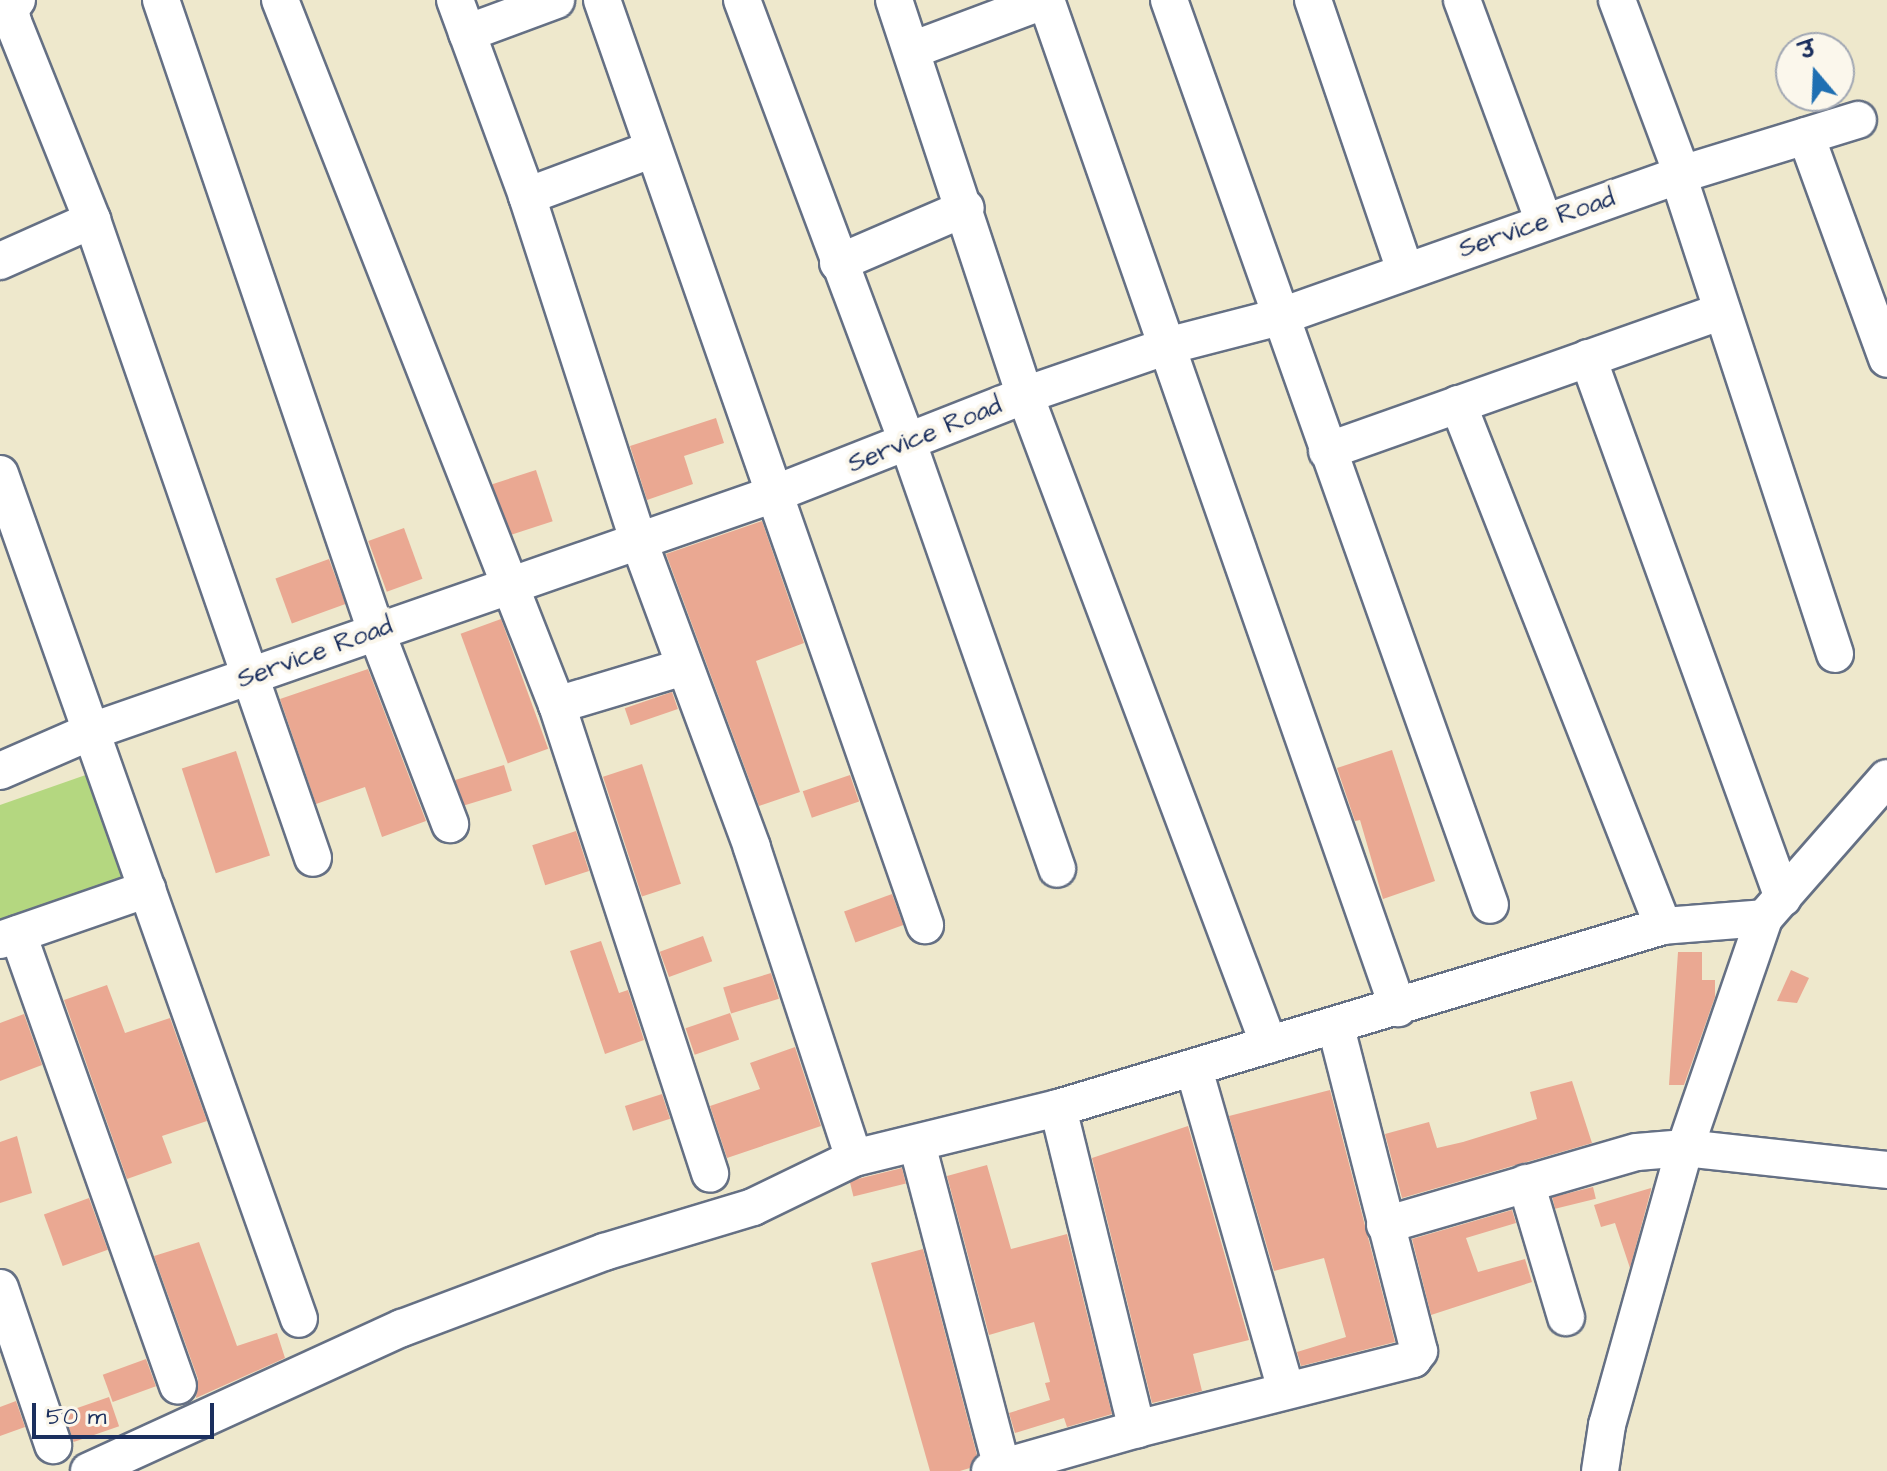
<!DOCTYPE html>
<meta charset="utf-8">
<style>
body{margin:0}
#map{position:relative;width:1887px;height:1471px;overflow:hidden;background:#eee8cc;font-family:"Architects Daughter","Playpen Sans Deva",sans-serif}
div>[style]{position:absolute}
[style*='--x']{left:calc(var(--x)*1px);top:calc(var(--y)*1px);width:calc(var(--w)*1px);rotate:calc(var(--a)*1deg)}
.green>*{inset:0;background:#b4d780}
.building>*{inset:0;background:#eaa892;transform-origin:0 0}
.roads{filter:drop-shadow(2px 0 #657084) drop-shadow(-2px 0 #657084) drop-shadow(0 2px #657084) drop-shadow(0 -2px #657084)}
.minor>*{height:36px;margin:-18px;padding:0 18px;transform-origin:18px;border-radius:18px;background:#fff}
span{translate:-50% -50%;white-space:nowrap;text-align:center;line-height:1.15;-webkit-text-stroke:8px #fbf7ec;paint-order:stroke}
.street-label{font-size:26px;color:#1b2f5e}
.north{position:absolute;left:1775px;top:32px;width:80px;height:80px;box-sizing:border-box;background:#fbf7ec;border:2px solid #a1a7b3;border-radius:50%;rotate:341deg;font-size:22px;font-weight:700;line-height:32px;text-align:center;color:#1b2f5e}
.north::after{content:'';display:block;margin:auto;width:28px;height:36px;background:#1f6fb2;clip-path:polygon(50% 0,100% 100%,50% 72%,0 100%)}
.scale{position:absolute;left:32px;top:1403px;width:182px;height:36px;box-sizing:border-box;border:4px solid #1b2f5e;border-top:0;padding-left:10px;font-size:24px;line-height:28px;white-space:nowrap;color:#1b2f5e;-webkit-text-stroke:6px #fbf7ec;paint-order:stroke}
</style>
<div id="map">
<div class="green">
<div style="clip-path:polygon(97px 771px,134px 876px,0 922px,0 805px)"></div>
</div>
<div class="building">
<div style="clip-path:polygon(716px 418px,724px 443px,684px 456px,693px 484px,647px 500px,630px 446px)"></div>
<div style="left:536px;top:470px;width:54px;height:46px;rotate:72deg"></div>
<div style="clip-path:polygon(762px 521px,804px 643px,756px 661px,800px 792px,759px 806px,666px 554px)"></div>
<div style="left:404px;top:528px;width:54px;height:38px;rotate:70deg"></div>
<div style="left:329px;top:559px;width:48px;height:57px;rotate:70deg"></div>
<div style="left:501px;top:619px;width:138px;height:43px;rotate:70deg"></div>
<div style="clip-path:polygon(368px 669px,426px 821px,382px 837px,365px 787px,316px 804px,280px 699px)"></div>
<div style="left:672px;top:692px;width:18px;height:50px;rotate:71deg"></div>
<div style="clip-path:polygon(1392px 750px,1435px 881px,1383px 899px,1360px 820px,1355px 821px,1337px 768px)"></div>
<div style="left:236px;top:751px;width:110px;height:57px;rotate:72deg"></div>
<div style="left:642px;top:764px;width:126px;height:41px;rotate:72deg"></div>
<div style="left:504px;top:765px;width:27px;height:51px;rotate:73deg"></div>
<div style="left:850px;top:775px;width:28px;height:50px;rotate:71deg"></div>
<div style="left:576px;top:831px;width:42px;height:46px;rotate:72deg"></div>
<div style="left:892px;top:894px;width:33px;height:51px;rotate:70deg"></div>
<div style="left:703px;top:936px;width:27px;height:46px;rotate:70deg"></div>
<div style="clip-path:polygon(601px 941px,619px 993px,628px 990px,644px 1040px,605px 1054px,570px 951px)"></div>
<div style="clip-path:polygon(1678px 952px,1702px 952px,1702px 980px,1715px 980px,1715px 997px,1684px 1085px,1669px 1085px)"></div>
<div style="clip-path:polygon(1791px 970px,1809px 978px,1797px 1003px,1777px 1001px)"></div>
<div style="left:771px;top:973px;width:27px;height:50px;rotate:73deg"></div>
<div style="clip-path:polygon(107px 985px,125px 1033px,170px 1018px,207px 1121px,162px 1136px,172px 1163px,127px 1179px,64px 1000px)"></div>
<div style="left:730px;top:1013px;width:28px;height:47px;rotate:71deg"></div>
<div style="clip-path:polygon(24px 1014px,42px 1065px,0 1081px,0 1023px)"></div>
<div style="clip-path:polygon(795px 1047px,821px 1126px,727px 1158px,710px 1106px,760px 1089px,750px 1063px)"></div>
<div style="clip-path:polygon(1572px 1081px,1592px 1143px,1402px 1198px,1385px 1134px,1429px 1122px,1437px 1148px,1463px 1142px,1537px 1119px,1530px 1092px)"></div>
<div style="clip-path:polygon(1330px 1090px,1395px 1342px,1301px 1366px,1297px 1352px,1346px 1337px,1324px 1258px,1274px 1271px,1229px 1116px)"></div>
<div style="left:662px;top:1094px;width:26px;height:39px;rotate:72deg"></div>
<div style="clip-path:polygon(1188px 1126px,1249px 1340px,1193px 1354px,1202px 1391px,1152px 1403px,1092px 1158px)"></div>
<div style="clip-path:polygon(17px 1136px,32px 1193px,0 1203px,0 1142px)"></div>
<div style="clip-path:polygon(987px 1165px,1011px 1249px,1067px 1234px,1112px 1414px,1067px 1427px,1064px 1418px,1015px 1433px,1009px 1413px,1050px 1400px,1045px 1383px,1050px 1382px,1034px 1322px,989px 1335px,947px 1176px)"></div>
<div style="left:902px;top:1168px;width:16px;height:54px;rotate:76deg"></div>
<div style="left:1593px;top:1187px;width:12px;height:42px;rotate:76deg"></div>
<div style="clip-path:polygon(1651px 1188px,1651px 1190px,1630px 1268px,1615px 1223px,1601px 1227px,1594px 1205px)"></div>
<div style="left:89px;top:1198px;width:55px;height:48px;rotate:70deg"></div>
<div style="clip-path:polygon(1512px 1210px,1516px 1223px,1466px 1238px,1478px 1272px,1525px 1259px,1532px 1282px,1431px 1315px,1412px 1239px)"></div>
<div style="clip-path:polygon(199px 1242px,237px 1346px,277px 1333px,285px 1358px,196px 1398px,198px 1379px,154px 1256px)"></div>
<div style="clip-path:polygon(923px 1249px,977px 1455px,970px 1468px,960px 1471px,930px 1471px,871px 1263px)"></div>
<div style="left:146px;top:1359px;width:29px;height:46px;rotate:70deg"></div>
<div style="left:109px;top:1397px;width:31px;height:48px;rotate:71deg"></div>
<div style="clip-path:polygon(16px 1401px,25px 1427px,0 1436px,0 1407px)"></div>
</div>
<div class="roads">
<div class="minor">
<div style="--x:17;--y:0;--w:11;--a:128"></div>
<div style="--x:10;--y:9;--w:13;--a:77"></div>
<div style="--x:13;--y:22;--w:213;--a:68.2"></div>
<div style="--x:92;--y:220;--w:675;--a:70.89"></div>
<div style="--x:161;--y:0;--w:667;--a:71.18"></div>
<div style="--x:376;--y:631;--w:207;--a:69"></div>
<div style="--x:280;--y:0;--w:757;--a:68.55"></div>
<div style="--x:557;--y:705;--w:493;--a:71.9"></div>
<div style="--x:455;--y:0;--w:209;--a:69.8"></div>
<div style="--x:527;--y:196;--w:361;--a:72.1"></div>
<div style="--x:638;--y:539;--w:329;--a:69.7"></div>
<div style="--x:752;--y:848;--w:326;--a:71.8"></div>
<div style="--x:602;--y:0;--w:980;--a:70.75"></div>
<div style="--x:742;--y:0;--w:473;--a:69.5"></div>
<div style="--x:908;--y:443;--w:451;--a:70.7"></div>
<div style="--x:894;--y:0;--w:416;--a:71.7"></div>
<div style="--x:1025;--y:395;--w:694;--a:69.42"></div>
<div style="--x:1046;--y:0;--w:1068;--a:70.75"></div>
<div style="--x:1169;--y:0;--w:960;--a:70.47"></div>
<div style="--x:1313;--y:0;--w:286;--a:71.2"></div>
<div style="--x:1462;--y:0;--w:237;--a:69.7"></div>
<div style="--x:1617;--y:0;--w:186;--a:69.5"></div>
<div style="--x:467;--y:33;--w:95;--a:-20.3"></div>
<div style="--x:912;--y:50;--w:143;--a:-20.5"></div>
<div style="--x:1806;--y:136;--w:237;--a:70"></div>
<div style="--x:1678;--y:175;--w:504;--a:71.85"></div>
<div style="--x:527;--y:196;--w:134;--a:-20.5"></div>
<div style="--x:0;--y:261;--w:101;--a:-24"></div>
<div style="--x:838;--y:263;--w:139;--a:-23.3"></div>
<div style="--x:1588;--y:358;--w:574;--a:70.14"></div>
<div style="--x:1458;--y:404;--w:561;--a:68.56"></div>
<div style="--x:1327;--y:451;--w:419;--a:-19.5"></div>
<div style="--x:0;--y:474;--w:896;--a:70.51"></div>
<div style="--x:557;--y:705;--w:133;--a:-16.7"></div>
<div style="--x:0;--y:771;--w:100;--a:-23.5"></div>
<div style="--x:92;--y:731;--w:722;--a:-19.16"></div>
<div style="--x:774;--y:494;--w:270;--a:-21.5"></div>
<div style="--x:1025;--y:395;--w:150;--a:-19"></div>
<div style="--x:1167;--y:346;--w:116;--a:-14.5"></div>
<div style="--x:1279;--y:317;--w:428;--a:-19.5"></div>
<div style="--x:1682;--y:174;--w:184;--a:-17.1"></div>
<div style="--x:18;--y:934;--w:479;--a:70.5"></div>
<div style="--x:0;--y:940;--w:156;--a:-19.1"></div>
<div style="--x:1194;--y:1069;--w:333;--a:74"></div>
<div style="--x:1058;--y:1108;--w:331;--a:76.2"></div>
<div style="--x:1137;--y:1429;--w:285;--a:-14.2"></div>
<div style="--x:1413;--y:1359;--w:10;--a:-53"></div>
<div style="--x:1419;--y:1351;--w:334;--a:-104.4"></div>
<div style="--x:917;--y:1144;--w:334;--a:75.3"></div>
<div style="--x:1526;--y:1183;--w:140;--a:73.4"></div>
<div style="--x:1385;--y:1225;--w:262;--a:-16.2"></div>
<div style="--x:1637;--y:1152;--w:48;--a:-4.8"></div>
<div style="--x:1685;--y:1148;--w:203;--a:6.2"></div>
<div style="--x:0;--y:1288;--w:166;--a:71.3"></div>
<div style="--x:89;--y:1471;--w:344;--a:-24.6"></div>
<div style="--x:402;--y:1328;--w:216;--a:-20.6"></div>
<div style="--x:604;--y:1252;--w:156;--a:-16.8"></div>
<div style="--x:753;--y:1207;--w:112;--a:-25.9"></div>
<div style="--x:854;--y:1158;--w:210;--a:-13.8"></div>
<div style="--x:1058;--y:1108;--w:632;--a:-16.74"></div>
<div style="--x:1663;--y:926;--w:101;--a:-4.5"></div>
<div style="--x:990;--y:1471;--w:153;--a:-15.9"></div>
<div style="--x:1600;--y:1471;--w:47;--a:-81.3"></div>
<div style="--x:1607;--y:1425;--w:288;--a:-74.3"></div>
<div style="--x:1685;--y:1148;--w:243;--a:-71"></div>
<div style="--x:1764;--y:918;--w:186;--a:-48.7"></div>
</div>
</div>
<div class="street-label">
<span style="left:1537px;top:224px;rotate:-19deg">Service Road</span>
<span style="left:925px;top:435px;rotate:-22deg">Service Road</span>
<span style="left:315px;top:653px;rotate:-20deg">Service Road</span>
</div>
<div class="north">उ</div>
<div class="scale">50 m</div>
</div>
